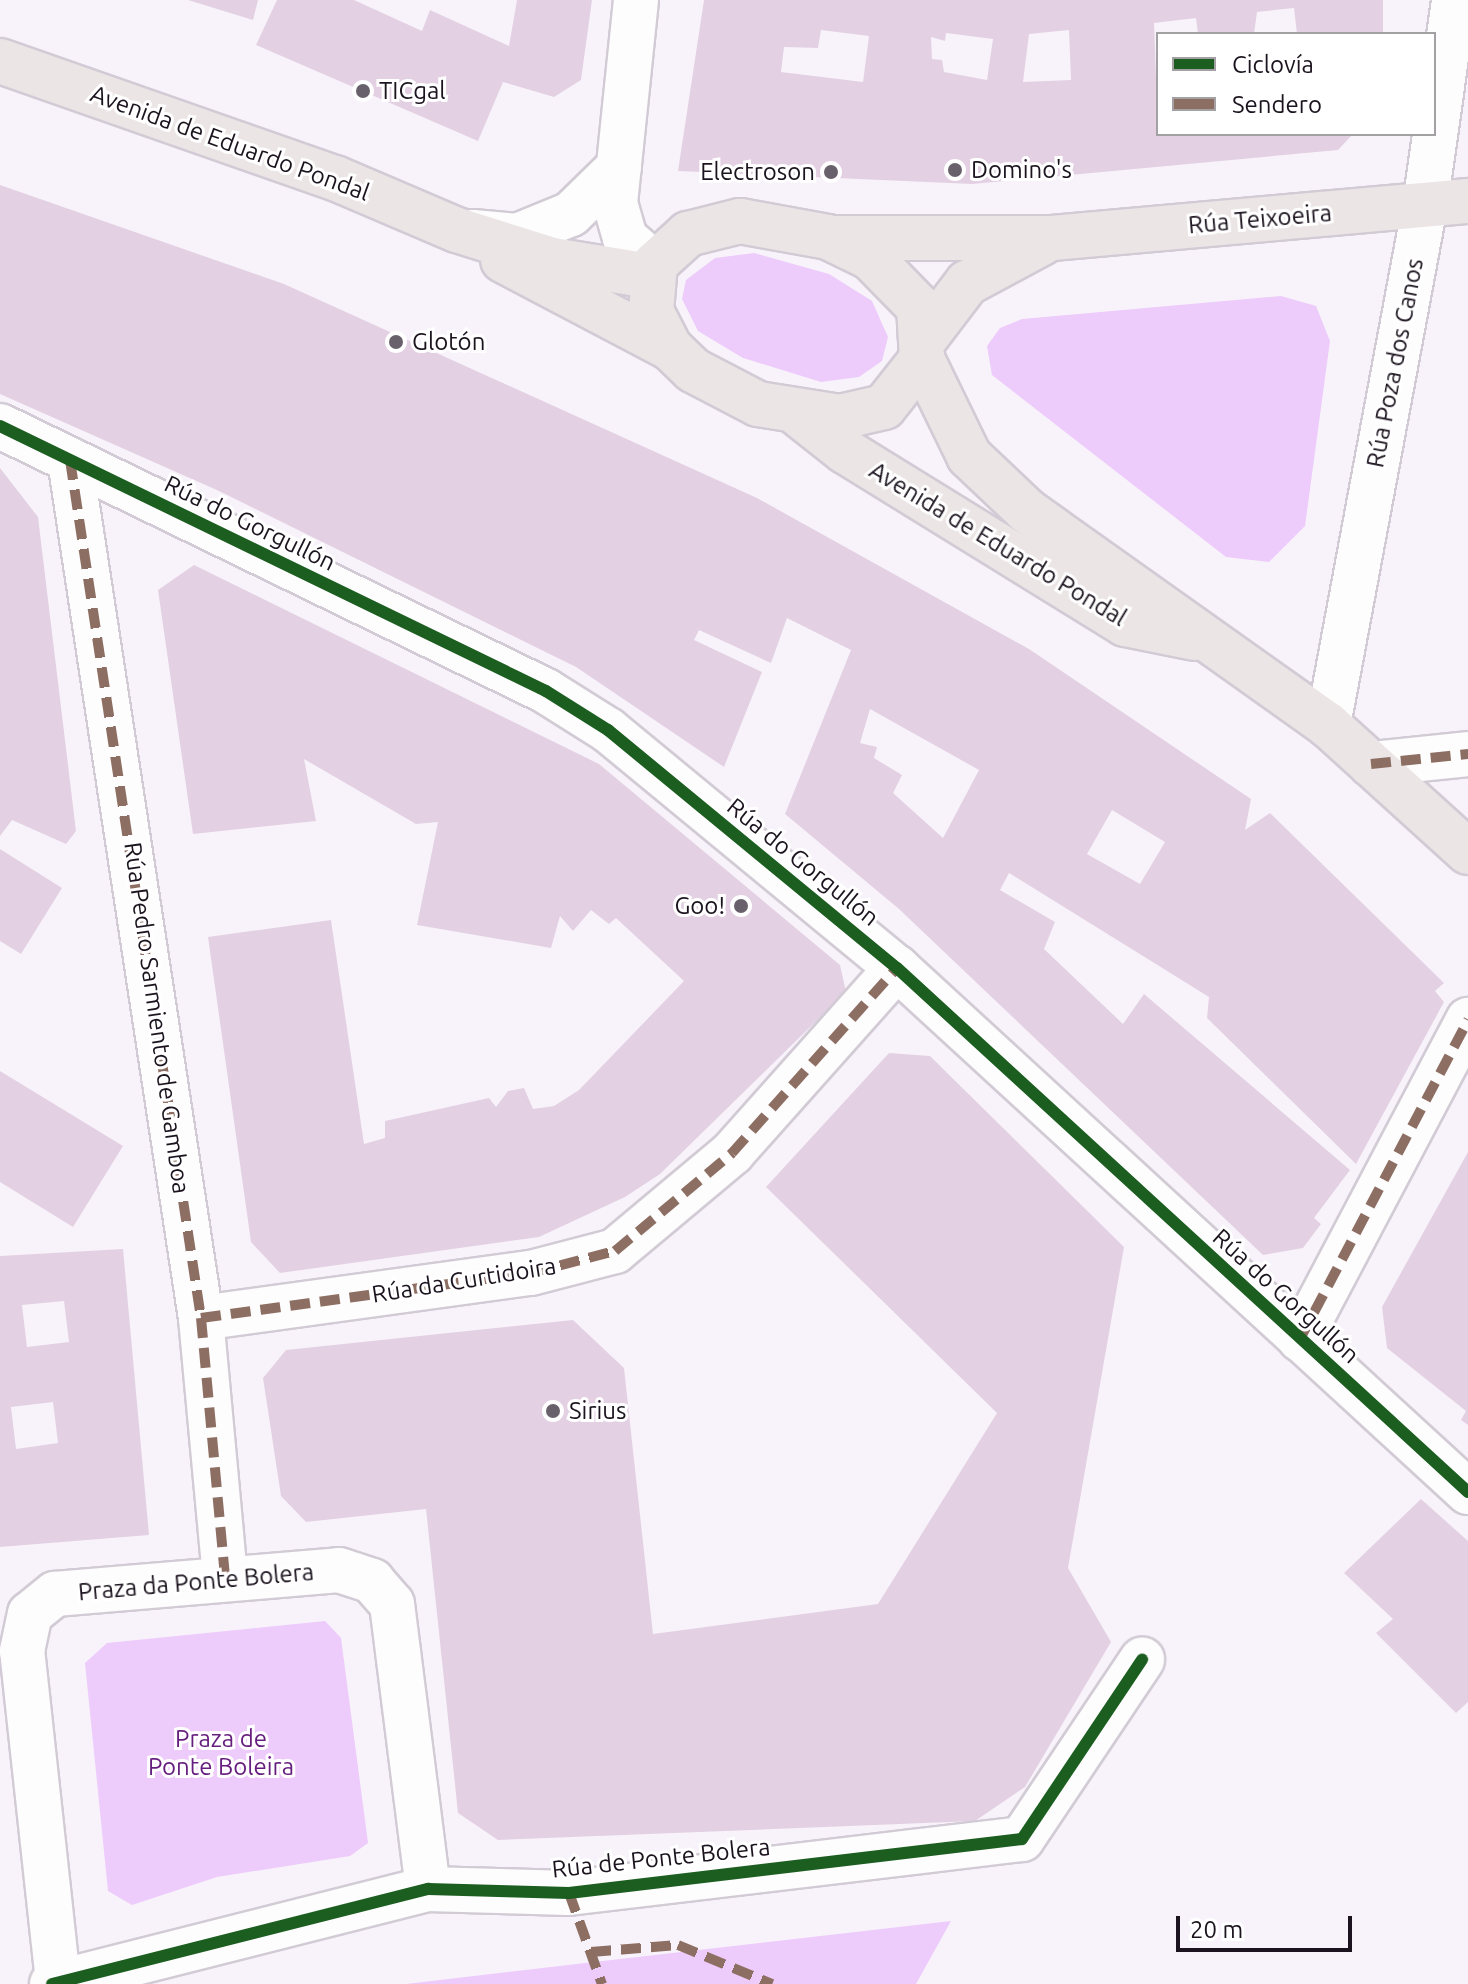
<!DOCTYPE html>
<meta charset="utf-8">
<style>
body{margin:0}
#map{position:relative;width:1468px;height:1984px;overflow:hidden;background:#f8f3fa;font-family:Ubuntu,sans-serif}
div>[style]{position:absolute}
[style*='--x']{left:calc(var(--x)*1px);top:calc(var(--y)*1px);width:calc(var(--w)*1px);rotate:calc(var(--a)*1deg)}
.green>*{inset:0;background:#edcbfb}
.building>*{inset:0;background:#e3d1e3}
.roads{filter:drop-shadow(2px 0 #d2cbd5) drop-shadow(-2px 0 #d2cbd5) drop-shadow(0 2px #d2cbd5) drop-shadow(0 -2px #d2cbd5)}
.minor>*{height:44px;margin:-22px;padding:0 22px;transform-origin:22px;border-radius:22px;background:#fefdfe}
.major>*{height:44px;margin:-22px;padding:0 22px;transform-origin:22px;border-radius:22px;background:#ece5e6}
.quiet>*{height:10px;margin-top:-5px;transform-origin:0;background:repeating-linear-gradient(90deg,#8d6e63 0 20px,transparent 0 30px)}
.cycleway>*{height:12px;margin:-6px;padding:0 6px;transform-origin:6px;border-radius:6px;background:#1b5e20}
.dots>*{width:22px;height:22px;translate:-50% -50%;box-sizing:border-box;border:4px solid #fff;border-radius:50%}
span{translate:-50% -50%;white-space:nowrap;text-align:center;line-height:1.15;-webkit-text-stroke:6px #fff;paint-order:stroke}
.poi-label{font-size:24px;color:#1b131e}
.left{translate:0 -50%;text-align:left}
.right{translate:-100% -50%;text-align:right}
.street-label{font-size:24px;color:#1b131e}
.park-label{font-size:24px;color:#661e7e}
.legend{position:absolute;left:1156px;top:32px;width:280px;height:104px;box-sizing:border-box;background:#fff;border:2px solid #a4a1a5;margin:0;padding:10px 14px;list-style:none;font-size:24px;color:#1b131e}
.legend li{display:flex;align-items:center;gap:16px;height:40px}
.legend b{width:40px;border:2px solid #a4a1a5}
.scale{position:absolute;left:1176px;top:1916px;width:176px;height:36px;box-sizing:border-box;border:4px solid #1b131e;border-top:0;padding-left:10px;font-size:24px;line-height:28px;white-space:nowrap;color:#1b131e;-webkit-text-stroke:6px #fff;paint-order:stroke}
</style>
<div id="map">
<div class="green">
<div style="clip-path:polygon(754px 253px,829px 274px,872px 301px,888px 337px,882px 361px,859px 377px,821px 382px,743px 358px,698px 331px,682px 299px,686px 280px,715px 258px)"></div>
<div style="clip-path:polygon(1281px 296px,1316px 306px,1330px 341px,1305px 526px,1269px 562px,1226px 557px,992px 375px,987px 346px,1000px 328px,1022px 319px)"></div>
<div style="clip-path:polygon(325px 1621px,341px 1638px,368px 1843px,350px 1856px,217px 1877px,132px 1905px,108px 1891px,85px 1663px,107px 1643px)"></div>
<div style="clip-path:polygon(951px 1921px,916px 1984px,406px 1984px,594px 1962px)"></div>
</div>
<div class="building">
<div style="clip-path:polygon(188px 0,258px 0,253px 20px)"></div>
<div style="clip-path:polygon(277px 0,354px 0,422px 31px,430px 10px,509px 46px,517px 0,592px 0,581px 80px,554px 97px,503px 82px,478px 141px,256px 45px)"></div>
<div style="clip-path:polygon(evenodd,704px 0,1383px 0,1383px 34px,1297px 34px,1294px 8px,1257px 12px,1254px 34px,1198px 34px,1196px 18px,1154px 23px,1158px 134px,1353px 134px,1338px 150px,972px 184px,678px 171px,704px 0,821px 30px,869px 36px,863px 82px,781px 72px,784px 47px,818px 48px,821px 30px,704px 0,1069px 30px,1071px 80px,1023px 82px,1029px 34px,1069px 30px,704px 0,946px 33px,993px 39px,987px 80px,944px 72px,942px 60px,932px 59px,931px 37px,945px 41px,946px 33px)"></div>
<div style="clip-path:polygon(evenodd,0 185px,284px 284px,757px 498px,1029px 649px,1251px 799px,1245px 830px,1270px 813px,1444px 983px,1435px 991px,1444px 1002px,1356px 1164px,1207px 1018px,1209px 997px,1009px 873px,1000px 890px,1055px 922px,1044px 949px,1123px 1024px,1144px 994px,1350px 1170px,1314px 1218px,1321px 1224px,1303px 1248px,1263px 1255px,899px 909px,785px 814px,851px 650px,787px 618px,771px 663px,699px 630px,694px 640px,762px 672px,724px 767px,576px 667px,219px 491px,0 394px,0 185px,870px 709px,979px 770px,943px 838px,893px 793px,902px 775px,874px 758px,877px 747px,860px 743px,870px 709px,0 185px,1112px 810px,1165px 842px,1140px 884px,1087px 854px,1112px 810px)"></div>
<div style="clip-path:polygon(0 468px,38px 517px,76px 831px,66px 844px,12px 820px,0 836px)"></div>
<div style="clip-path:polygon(194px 565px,599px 764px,840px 965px,846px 992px,660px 1174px,625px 1197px,539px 1237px,280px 1273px,251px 1242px,208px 937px,331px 920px,364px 1144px,385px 1138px,385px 1121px,489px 1098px,496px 1107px,508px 1091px,524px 1088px,533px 1109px,554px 1106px,579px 1090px,684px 981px,616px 918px,609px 924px,591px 910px,573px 931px,560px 916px,551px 948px,417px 925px,438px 822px,416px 824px,304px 759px,316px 821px,193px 834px,158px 590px)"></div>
<div style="clip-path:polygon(0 849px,62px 888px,21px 954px,0 941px)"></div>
<div style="clip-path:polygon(889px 1053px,930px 1056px,1124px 1247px,1068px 1568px,1111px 1642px,1025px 1787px,975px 1821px,498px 1840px,458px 1813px,426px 1509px,306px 1522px,281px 1496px,263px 1378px,286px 1350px,573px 1320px,624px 1368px,653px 1634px,878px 1604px,997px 1413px,766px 1187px)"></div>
<div style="clip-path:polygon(0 1071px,123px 1146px,73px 1227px,0 1182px)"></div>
<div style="clip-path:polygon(1468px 1152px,1468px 1425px,1461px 1420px,1466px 1411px,1387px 1348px,1382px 1307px)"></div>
<div style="clip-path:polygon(evenodd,123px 1249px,149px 1535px,0 1547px,0 1256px,123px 1249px,64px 1301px,69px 1342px,27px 1347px,22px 1305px,64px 1301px,123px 1249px,53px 1402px,58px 1443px,16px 1449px,11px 1407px,53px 1402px)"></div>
<div style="clip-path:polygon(1421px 1499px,1468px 1541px,1468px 1702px,1456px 1713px,1376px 1633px,1393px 1619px,1344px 1573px)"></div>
</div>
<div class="roads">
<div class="minor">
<div style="--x:636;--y:0;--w:204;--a:95.9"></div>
<div style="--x:615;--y:203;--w:36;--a:74"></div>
<div style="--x:625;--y:238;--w:40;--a:41"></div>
<div style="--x:473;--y:232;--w:44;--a:5.2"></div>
<div style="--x:517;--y:236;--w:58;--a:-22.2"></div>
<div style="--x:571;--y:214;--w:67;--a:-44.4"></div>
<div style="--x:0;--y:426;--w:607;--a:25.89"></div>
<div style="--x:546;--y:691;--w:73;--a:32.2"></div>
<div style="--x:608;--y:730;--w:374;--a:39.5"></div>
<div style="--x:897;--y:968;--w:775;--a:42.54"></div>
<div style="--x:70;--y:460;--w:868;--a:81.32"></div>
<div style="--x:201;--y:1318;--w:260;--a:84.7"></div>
<div style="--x:1328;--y:725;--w:529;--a:-79.43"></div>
<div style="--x:1425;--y:205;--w:207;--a:-81.9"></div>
<div style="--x:1371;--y:764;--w:98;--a:-5.9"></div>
<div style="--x:201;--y:1318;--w:333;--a:-7.8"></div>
<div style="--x:531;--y:1273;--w:87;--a:-14.7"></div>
<div style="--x:615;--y:1251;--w:153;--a:-39.9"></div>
<div style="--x:732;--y:1153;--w:248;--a:-48.3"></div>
<div style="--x:1300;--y:1339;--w:361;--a:-62.2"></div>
<div style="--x:58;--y:1981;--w:332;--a:-96.2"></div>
<div style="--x:22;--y:1651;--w:38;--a:-78"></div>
<div style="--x:30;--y:1614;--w:32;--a:-39"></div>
<div style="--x:55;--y:1594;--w:285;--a:-4.8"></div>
<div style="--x:339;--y:1570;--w:35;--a:18"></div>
<div style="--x:372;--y:1581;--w:30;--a:49"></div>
<div style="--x:392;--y:1604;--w:287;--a:82.8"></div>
<div style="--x:52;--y:1984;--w:388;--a:-14.2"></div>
<div style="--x:428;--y:1889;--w:141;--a:1.6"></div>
<div style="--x:569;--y:1893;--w:456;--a:-6.8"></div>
<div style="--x:1022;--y:1839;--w:216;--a:-56.2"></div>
</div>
<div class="major">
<div style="--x:0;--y:61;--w:355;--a:19.3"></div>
<div style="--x:335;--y:178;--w:133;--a:23.1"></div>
<div style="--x:457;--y:230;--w:100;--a:17.5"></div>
<div style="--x:552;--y:260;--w:99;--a:9.3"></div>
<div style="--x:740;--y:221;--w:89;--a:10.3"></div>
<div style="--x:828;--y:237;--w:48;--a:26"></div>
<div style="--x:871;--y:258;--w:69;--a:45.6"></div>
<div style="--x:919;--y:307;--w:52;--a:86.7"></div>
<div style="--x:922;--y:359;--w:61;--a:128.4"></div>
<div style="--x:884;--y:407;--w:45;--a:167.2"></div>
<div style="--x:840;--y:417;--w:83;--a:-171"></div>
<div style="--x:758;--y:404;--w:73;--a:-152.4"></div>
<div style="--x:693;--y:370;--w:32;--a:-136"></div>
<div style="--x:670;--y:348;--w:42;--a:-117.2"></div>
<div style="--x:651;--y:311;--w:47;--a:-85.1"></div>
<div style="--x:655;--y:264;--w:45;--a:-42.3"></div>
<div style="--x:688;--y:234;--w:54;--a:-14"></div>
<div style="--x:838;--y:238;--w:214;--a:0"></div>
<div style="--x:1052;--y:238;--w:418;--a:-5.1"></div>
<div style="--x:503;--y:260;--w:189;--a:27.8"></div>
<div style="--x:926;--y:337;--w:68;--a:-52.8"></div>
<div style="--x:967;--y:283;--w:85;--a:-28.1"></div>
<div style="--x:922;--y:359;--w:108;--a:64.1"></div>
<div style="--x:969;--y:456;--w:80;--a:43.5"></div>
<div style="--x:1027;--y:511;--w:369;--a:35.4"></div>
<div style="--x:1328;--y:725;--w:189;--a:42.2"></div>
<div style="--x:798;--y:414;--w:60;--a:38.2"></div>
<div style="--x:845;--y:451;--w:329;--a:31.7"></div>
<div style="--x:1125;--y:624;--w:71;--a:11.3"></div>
</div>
</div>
<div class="quiet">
<div style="--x:70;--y:460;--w:868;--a:81.32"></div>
<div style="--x:201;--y:1318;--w:260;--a:84.7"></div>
<div style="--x:1371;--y:764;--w:98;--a:-5.9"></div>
<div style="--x:201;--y:1318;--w:333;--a:-7.8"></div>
<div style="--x:531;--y:1273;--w:87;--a:-14.7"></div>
<div style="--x:615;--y:1251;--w:153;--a:-39.9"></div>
<div style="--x:732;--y:1153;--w:248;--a:-48.3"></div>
<div style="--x:1300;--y:1339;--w:361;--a:-62.2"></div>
<div style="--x:569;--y:1893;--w:97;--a:70.1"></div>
<div style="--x:591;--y:1952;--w:87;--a:-4.6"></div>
<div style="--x:678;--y:1945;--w:102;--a:22.5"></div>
</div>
<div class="cycleway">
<div style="--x:0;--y:426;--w:607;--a:25.89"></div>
<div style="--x:546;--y:691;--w:73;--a:32.2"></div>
<div style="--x:608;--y:730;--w:374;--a:39.5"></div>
<div style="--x:897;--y:968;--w:775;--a:42.54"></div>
<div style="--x:52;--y:1984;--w:388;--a:-14.2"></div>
<div style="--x:428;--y:1889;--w:141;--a:1.6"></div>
<div style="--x:569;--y:1893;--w:456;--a:-6.8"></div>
<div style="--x:1022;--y:1839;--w:216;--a:-56.2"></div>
</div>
<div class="dots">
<div style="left:363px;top:91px;background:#68616b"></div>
<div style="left:955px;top:170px;background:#68616b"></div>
<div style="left:831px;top:172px;background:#68616b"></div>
<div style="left:396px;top:342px;background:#68616b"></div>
<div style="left:741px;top:906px;background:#68616b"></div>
<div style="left:553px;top:1411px;background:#68616b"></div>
</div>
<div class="poi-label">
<span class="left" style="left:379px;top:91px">TICgal</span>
<span class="left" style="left:971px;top:170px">Domino's</span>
<span class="right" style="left:815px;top:172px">Electroson</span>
<span class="left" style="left:412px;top:342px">Glotón</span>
<span class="right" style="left:725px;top:906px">Goo!</span>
<span class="left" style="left:569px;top:1411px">Sirius</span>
</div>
<div class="street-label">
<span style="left:230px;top:143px;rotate:20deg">Avenida de Eduardo Pondal</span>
<span style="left:1260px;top:219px;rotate:-5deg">Rúa Teixoeira</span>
<span style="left:1395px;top:363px;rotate:-79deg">Rúa Poza dos Canos</span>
<span style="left:250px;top:523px;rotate:26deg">Rúa do Gorgullón</span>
<span style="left:998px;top:544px;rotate:31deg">Avenida de Eduardo Pondal</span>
<span style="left:803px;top:862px;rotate:39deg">Rúa do Gorgullón</span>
<span style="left:157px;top:1018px;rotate:82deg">Rúa Pedro Sarmiento de Gamboa</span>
<span style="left:464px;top:1280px;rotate:-9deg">Rúa da Curtidoira</span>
<span style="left:1286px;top:1296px;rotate:42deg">Rúa do Gorgullón</span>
<span style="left:196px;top:1582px;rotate:-5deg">Praza da Ponte Bolera</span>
<span style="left:661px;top:1858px;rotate:-6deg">Rúa de Ponte Bolera</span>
</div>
<div class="park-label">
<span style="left:221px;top:1753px">Praza de<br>Ponte Boleira</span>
</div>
<ul class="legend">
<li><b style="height:10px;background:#1b5e20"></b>Ciclovía</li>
<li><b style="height:10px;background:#8d6e63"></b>Sendero</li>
</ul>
<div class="scale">20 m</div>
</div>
